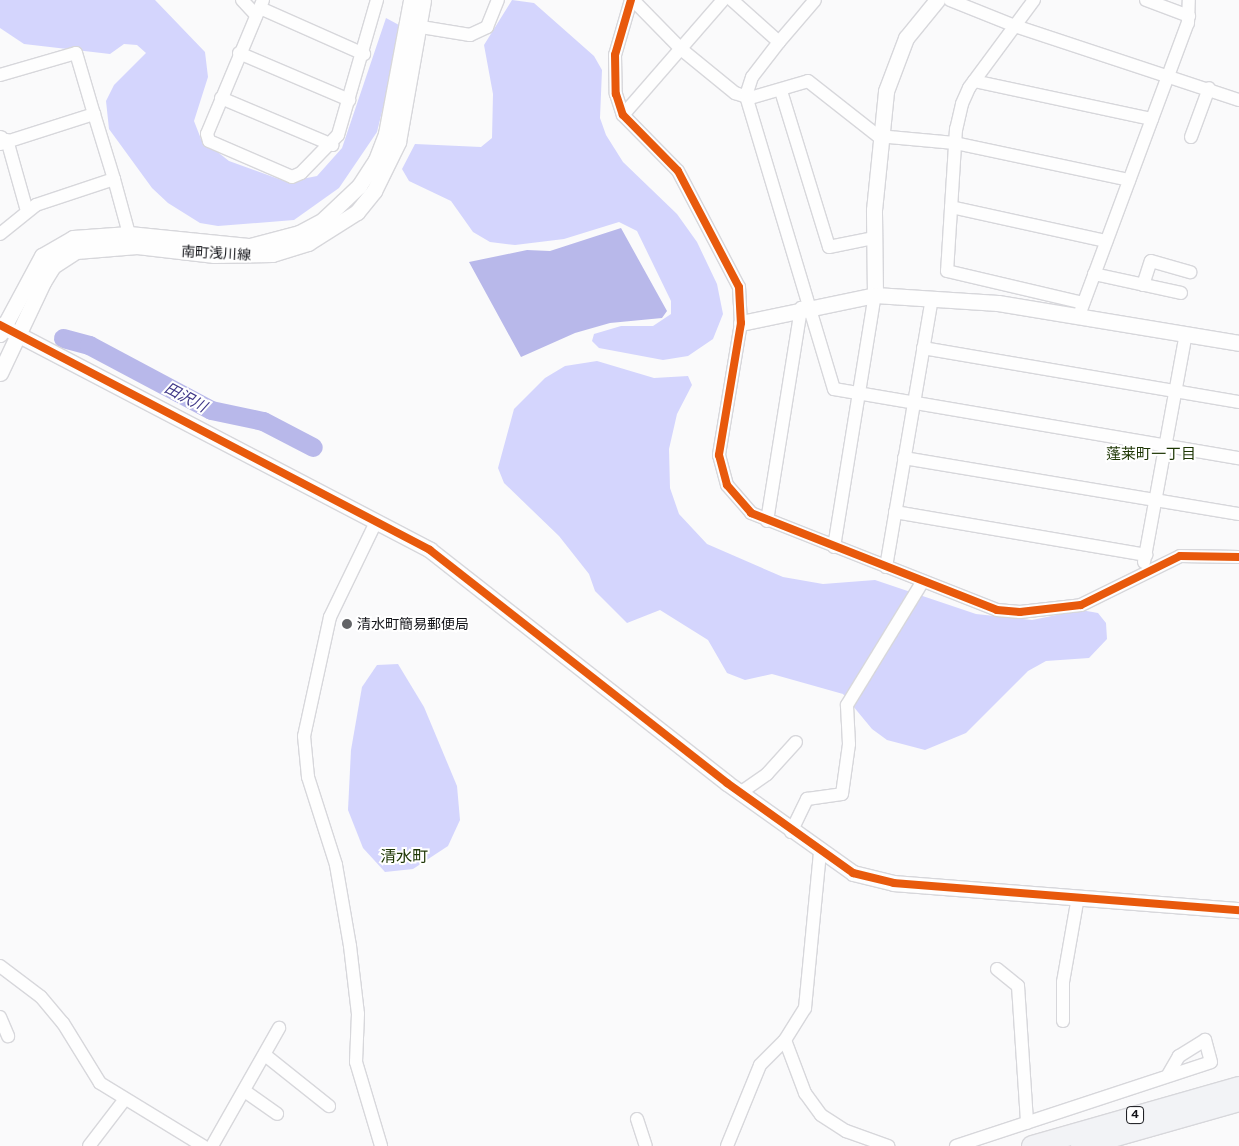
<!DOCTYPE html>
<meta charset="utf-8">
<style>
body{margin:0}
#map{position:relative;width:1239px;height:1146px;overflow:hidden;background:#fafafb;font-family:"Public Sans","Noto Sans JP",sans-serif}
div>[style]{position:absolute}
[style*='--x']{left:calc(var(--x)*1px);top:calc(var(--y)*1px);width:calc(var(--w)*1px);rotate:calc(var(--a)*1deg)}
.forest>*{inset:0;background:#d4d5fd}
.water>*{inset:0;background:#b8b8ea}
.river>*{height:19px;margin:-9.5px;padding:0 9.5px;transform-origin:9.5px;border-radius:9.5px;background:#b8b8ea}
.roads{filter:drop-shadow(1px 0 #d7d7db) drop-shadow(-1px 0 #d7d7db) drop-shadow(0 1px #d7d7db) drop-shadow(0 -1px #d7d7db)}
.minor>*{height:12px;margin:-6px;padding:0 6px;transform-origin:6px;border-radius:6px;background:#fefefe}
.tertiary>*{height:15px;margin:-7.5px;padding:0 7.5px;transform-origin:7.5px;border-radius:7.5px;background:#fefefe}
.trunk>*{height:20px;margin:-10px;padding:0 10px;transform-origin:10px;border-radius:10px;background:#f2f3f6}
.cycleway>*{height:8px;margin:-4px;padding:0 4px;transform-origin:4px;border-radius:4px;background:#e8590c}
.dots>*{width:14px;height:14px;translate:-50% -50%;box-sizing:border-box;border:2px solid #fff;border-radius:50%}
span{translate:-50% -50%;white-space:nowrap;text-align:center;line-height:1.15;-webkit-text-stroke:4px #fff;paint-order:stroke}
.shield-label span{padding:1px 4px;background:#fff;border:1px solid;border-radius:4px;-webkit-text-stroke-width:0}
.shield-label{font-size:12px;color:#121318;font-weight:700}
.street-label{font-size:14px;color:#121318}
.poi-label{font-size:14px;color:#121318}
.left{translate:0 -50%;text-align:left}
.water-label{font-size:15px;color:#3e3687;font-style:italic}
.neighbourhood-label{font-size:15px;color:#1d3604}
.quarter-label{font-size:16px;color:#1d3604}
</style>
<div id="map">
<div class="forest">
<div style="clip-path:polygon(0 0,155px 0,205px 52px,208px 77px,194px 121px,201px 139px,229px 161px,287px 182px,317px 176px,342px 148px,386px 18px,399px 25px,400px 39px,377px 132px,339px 188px,294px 220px,218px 226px,200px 223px,168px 203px,152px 188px,109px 129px,106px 101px,114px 85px,146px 53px,137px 45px,124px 44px,110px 54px,24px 44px,0 28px)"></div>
<div style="clip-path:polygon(512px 0,534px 3px,594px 56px,602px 70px,600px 118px,606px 135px,623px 162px,677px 214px,697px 242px,717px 284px,723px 314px,713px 339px,688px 356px,663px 360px,599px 348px,592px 341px,594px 334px,621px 326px,653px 326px,671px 314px,671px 301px,637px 231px,619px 222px,564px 239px,515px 245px,490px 242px,473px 232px,451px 201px,409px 181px,402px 169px,415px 144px,481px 147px,492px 138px,493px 94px,484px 45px)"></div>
<div style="clip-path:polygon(597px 361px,654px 378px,688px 376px,692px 385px,677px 414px,669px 449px,670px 488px,679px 514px,707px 544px,783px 577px,823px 584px,875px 580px,976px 614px,1032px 620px,1081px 610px,1098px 613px,1106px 623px,1107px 639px,1089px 658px,1046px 661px,1028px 671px,966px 733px,925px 750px,887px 740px,872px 729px,843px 694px,772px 674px,745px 680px,727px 673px,708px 640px,660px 610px,627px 623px,595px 591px,589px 574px,559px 536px,504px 483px,498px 468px,514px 409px,545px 378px,565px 366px)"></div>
<div style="clip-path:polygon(398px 664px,424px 707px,457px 786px,460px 820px,448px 846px,413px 869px,385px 872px,363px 848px,348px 810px,351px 750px,362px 687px,377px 665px)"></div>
</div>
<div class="water">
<div style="clip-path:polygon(621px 228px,667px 311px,662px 318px,610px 323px,575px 333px,521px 357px,469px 262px,527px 250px,550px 251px)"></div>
</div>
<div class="river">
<div style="--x:63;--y:338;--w:27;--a:15"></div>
<div style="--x:89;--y:345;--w:138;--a:28"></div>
<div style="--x:211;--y:410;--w:53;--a:11.9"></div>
<div style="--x:263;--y:421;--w:56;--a:27.5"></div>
</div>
<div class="roads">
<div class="minor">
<div style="--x:242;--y:0;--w:21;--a:47"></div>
<div style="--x:263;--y:0;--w:145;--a:112.7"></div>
<div style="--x:207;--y:134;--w:7;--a:74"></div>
<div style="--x:209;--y:141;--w:90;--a:23.4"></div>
<div style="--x:292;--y:177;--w:10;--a:-24"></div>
<div style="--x:301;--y:173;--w:53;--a:-45.8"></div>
<div style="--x:338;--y:135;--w:141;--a:-73.9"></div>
<div style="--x:631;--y:0;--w:57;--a:106.2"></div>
<div style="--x:615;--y:55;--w:39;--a:89"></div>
<div style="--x:616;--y:94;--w:22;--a:72"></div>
<div style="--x:623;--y:115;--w:78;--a:45.5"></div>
<div style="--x:678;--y:171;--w:131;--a:62.3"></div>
<div style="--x:739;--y:287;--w:36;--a:87"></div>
<div style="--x:741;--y:323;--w:134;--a:99.5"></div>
<div style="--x:719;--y:455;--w:31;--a:75"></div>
<div style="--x:727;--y:485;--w:37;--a:49"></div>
<div style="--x:751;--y:513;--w:264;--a:21.5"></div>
<div style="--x:997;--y:610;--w:23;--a:5"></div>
<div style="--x:1020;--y:612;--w:61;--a:-6.5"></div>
<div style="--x:1081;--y:605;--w:110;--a:-26.3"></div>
<div style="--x:1180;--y:556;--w:59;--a:1"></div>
<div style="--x:633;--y:0;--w:69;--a:45.6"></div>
<div style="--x:681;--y:49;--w:70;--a:39.2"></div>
<div style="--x:735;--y:93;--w:16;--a:18"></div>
<div style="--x:750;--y:98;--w:60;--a:-16.3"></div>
<div style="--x:808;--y:81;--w:89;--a:38.2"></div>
<div style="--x:878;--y:136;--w:77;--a:5.2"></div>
<div style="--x:955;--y:143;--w:178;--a:12"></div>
<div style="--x:732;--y:0;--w:63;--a:41.8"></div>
<div style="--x:779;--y:42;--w:44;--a:127.6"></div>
<div style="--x:752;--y:77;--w:20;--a:108"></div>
<div style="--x:746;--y:96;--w:306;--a:73.3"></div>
<div style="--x:834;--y:389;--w:411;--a:9.7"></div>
<div style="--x:950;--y:0;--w:70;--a:21.8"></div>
<div style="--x:1015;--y:26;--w:236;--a:18.3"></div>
<div style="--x:1034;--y:0;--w:109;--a:126.5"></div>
<div style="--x:969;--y:88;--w:17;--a:114"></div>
<div style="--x:962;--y:104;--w:26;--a:103"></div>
<div style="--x:956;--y:129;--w:142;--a:93.6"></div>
<div style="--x:947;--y:271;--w:140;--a:13.2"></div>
<div style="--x:1146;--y:0;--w:46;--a:20.4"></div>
<div style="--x:260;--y:8;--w:114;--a:23.9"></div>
<div style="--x:409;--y:25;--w:62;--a:9.3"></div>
<div style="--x:470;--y:35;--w:19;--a:-25"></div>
<div style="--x:487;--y:27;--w:29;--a:-68"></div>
<div style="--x:779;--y:42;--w:55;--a:-49.4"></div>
<div style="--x:239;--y:53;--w:120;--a:23.1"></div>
<div style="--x:0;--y:75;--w:79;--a:-16.1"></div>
<div style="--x:76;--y:53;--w:64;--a:73.6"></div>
<div style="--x:974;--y:81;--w:182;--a:12.1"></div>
<div style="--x:781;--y:91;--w:163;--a:72.9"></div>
<div style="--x:829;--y:247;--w:46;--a:-11.3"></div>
<div style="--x:221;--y:98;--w:121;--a:22.9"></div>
<div style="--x:623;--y:115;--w:152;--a:-49"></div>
<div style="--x:1191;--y:137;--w:52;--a:-69.8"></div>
<div style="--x:7;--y:140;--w:74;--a:74.3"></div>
<div style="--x:0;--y:144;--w:99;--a:-17.7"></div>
<div style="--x:94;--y:114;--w:68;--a:72.9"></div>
<div style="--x:114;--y:179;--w:82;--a:161.6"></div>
<div style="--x:36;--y:205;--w:46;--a:141.1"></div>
<div style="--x:114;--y:179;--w:57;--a:74.7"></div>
<div style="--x:951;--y:207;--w:159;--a:12.4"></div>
<div style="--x:1094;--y:274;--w:89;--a:12.3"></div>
<div style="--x:1143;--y:285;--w:25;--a:-72"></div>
<div style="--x:1151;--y:261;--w:41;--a:15.8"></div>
<div style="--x:1081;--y:310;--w:306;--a:-69.6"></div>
<div style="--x:1188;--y:23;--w:23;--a:-88"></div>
<div style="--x:923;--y:348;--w:321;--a:9.7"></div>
<div style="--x:904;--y:458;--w:340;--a:9.5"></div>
<div style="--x:895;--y:512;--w:255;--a:9.7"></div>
<div style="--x:767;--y:521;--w:216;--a:-80.9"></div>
<div style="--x:376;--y:522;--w:106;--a:115.8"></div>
<div style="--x:330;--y:617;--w:122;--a:102.3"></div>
<div style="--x:304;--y:736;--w:41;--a:84.4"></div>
<div style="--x:308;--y:777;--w:92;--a:72.3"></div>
<div style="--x:336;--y:865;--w:82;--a:80.2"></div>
<div style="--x:350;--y:946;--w:68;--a:83.3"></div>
<div style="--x:358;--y:1014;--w:48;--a:92.4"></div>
<div style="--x:356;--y:1062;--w:88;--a:73.4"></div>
<div style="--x:834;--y:547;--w:255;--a:-80.8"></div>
<div style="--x:1144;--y:562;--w:232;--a:-79.6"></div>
<div style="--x:886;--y:567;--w:273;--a:-80.3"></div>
<div style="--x:740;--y:793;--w:33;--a:-35"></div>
<div style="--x:767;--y:774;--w:43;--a:-47.8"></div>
<div style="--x:791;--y:832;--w:37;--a:-64"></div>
<div style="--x:807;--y:799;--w:35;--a:-8"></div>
<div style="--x:842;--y:794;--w:50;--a:-82"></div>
<div style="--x:849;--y:744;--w:39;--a:-93"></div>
<div style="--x:847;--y:705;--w:145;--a:-58.5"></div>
<div style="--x:0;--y:966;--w:51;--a:37.1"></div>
<div style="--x:41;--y:997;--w:34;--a:50"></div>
<div style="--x:63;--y:1023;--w:70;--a:58.3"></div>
<div style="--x:100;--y:1083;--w:121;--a:31.5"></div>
<div style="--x:997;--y:969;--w:27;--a:39"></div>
<div style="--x:1018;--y:986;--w:137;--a:86.2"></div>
<div style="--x:0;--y:1017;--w:21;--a:67"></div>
<div style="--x:1063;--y:1021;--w:39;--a:-90"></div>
<div style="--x:1063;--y:982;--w:86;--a:-80"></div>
<div style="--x:785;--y:1040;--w:57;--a:69.3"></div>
<div style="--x:805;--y:1093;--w:27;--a:54"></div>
<div style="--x:821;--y:1115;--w:30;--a:33"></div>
<div style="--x:846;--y:1131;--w:45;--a:19.7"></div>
<div style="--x:265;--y:1055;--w:82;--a:38.6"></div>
<div style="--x:246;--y:1092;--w:38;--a:35"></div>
<div style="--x:637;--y:1119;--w:28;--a:72"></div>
<div style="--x:89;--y:1146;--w:59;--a:-52.5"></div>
<div style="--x:212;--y:1146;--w:136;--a:-60.4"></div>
<div style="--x:727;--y:1146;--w:87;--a:-67.8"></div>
<div style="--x:760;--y:1065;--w:35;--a:-45"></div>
<div style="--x:785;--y:1040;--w:38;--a:-58"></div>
<div style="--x:805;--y:1008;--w:156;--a:-84.5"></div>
<div style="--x:956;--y:1146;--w:268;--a:-18.2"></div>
<div style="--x:1211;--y:1062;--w:23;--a:-105"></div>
<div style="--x:1205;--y:1040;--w:31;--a:148"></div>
<div style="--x:1179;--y:1056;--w:22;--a:120"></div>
</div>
<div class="tertiary">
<div style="--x:0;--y:138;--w:4;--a:56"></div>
<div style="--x:875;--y:295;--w:85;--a:-90.7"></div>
<div style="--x:874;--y:210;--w:120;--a:-84.2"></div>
<div style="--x:886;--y:91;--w:57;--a:-69.3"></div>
<div style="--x:906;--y:38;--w:49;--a:-50.8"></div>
<div style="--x:741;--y:323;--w:137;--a:-11.8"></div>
<div style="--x:875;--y:295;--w:123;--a:3.7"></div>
<div style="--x:998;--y:303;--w:244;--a:9.4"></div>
<div style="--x:0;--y:325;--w:485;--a:27.6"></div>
<div style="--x:430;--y:550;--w:377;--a:38.1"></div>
<div style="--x:727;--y:783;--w:155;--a:35.5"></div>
<div style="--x:853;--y:873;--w:42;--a:13.7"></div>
<div style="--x:894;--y:883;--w:346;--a:4.5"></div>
<div style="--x:0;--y:334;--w:89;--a:-61.7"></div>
<div style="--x:42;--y:256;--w:36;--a:-30"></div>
<div style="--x:73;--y:238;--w:56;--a:-4.1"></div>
<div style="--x:129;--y:234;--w:122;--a:5.7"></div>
<div style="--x:250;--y:246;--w:51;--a:-14.9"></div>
<div style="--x:299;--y:233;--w:27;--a:-28"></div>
<div style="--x:323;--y:220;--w:50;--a:-43.4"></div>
<div style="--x:359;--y:186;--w:31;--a:-57"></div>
<div style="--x:376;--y:160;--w:28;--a:-69"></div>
<div style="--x:386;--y:134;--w:136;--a:-79.4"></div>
<div style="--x:0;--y:373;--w:101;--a:-64.7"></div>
<div style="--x:43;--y:282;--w:19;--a:-58"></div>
<div style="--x:53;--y:266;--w:27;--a:-33"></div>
<div style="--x:76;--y:251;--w:61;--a:-4.7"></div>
<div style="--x:137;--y:246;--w:78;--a:6.7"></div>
<div style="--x:214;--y:255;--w:58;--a:-1"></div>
<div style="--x:272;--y:254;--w:38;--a:-17"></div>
<div style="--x:308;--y:243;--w:58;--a:-32.3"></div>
<div style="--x:357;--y:212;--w:27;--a:-51"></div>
<div style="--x:374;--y:191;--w:55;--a:-63.9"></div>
<div style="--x:398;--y:142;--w:144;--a:-80"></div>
</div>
<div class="trunk">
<div style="--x:1032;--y:1146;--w:215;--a:-15.9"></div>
<div style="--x:1081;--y:1146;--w:164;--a:-15.9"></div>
</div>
</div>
<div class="cycleway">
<div style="--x:631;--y:0;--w:57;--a:106.2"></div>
<div style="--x:615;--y:55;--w:39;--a:89"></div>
<div style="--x:616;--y:94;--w:22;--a:72"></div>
<div style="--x:623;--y:115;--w:78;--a:45.5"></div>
<div style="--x:678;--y:171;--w:131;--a:62.3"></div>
<div style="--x:739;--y:287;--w:36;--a:87"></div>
<div style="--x:741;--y:323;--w:134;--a:99.5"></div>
<div style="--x:719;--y:455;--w:31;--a:75"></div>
<div style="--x:727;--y:485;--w:37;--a:49"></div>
<div style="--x:751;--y:513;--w:264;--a:21.5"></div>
<div style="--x:997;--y:610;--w:23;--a:5"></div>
<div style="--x:1020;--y:612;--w:61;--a:-6.5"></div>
<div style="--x:1081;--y:605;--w:110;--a:-26.3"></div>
<div style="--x:1180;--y:556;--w:59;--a:1"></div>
<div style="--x:0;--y:325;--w:485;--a:27.6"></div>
<div style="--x:430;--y:550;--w:377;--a:38.1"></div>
<div style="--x:727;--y:783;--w:155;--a:35.5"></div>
<div style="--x:853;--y:873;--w:42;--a:13.7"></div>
<div style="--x:894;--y:883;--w:346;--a:4.5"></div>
</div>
<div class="dots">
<div style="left:347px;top:624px;background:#636467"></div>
</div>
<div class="shield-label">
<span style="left:1135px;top:1115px">4</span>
</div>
<div class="street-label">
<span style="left:216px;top:253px;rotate:3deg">南町浅川線</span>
</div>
<div class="poi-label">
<span class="left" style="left:357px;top:624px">清水町簡易郵便局</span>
</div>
<div class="water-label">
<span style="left:186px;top:397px;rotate:28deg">田沢川</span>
</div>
<div class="neighbourhood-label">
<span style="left:1151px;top:454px">蓬莱町一丁目</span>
</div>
<div class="quarter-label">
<span style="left:404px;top:857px">清水町</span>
</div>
</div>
